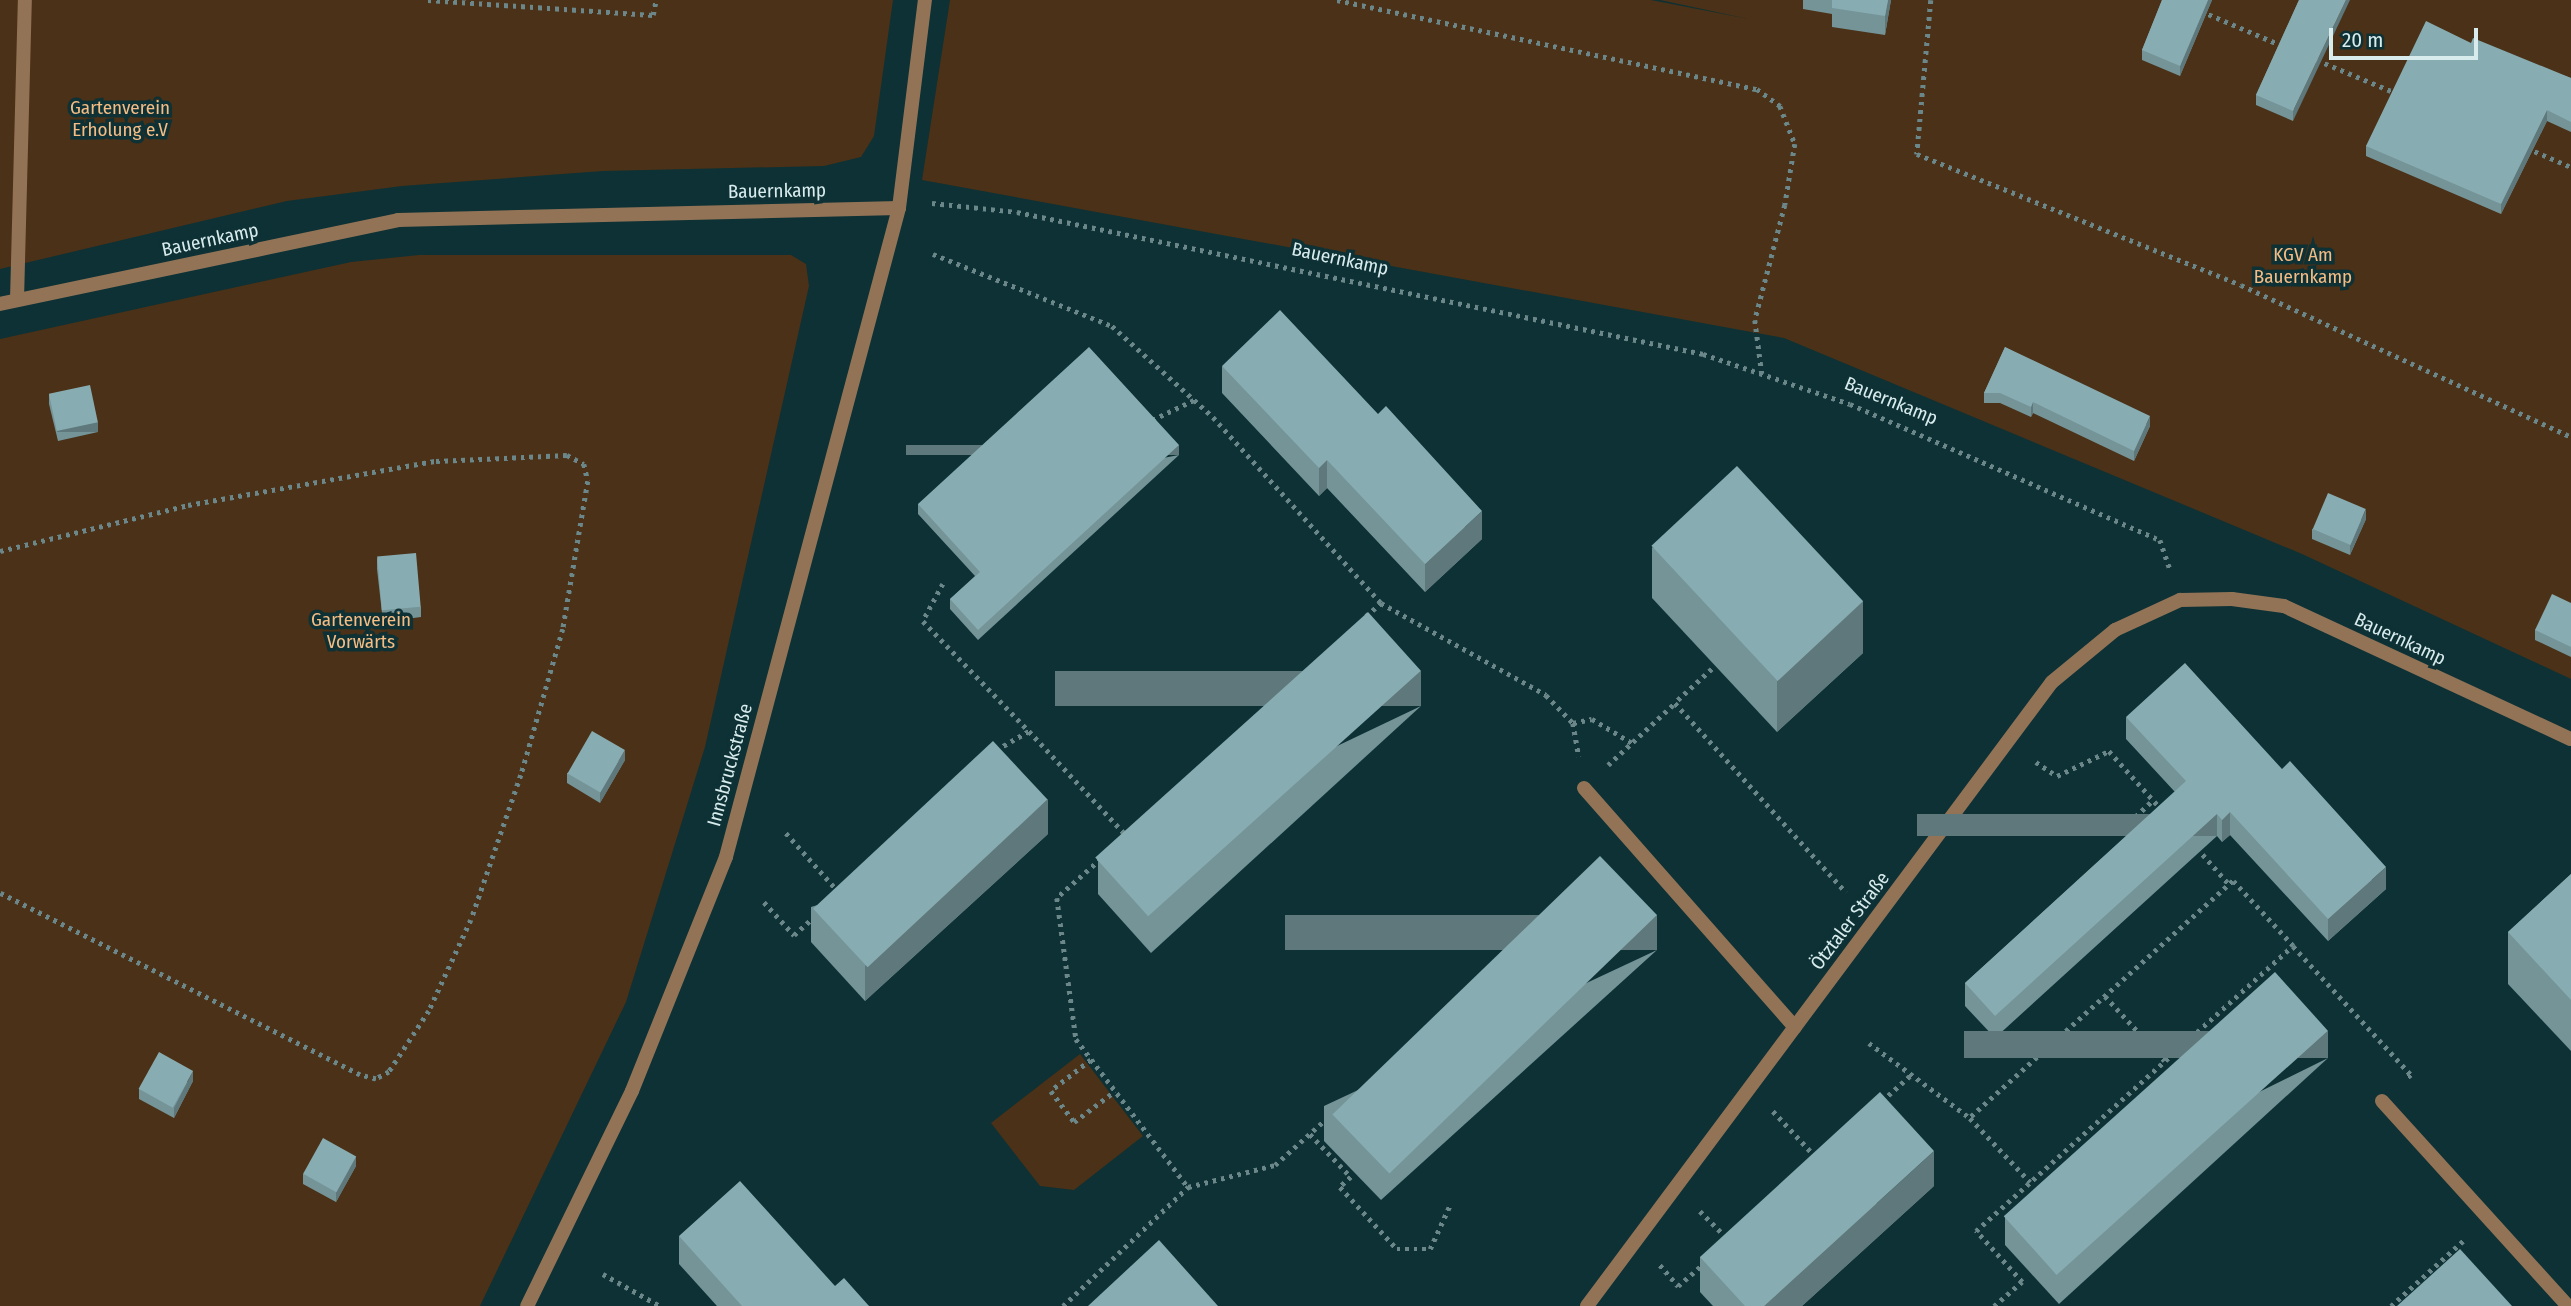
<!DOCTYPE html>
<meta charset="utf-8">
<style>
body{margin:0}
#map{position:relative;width:2571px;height:1306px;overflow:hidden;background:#0d3135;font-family:"Fira Sans Condensed",sans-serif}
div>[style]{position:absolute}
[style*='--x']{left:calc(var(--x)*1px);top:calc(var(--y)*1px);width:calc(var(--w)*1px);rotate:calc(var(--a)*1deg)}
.green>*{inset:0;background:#4a3117}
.path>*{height:4.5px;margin-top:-2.25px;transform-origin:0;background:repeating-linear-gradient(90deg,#6b878a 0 3.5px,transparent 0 8.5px)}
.lane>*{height:14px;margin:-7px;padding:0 7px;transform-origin:7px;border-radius:7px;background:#937356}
.street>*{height:14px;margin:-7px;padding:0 7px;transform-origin:7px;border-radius:7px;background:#937356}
.wall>*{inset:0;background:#749498}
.shaded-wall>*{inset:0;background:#5e787c;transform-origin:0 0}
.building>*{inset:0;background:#87acb1;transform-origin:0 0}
span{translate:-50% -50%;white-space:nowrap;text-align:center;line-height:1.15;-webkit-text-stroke:7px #0d3135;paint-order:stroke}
.park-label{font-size:19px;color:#f5bc84}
.street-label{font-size:19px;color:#d8ebed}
.scale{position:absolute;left:2329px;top:28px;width:149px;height:32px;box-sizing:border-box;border:4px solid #d8ebed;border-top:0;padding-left:9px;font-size:21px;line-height:24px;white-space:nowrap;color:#d8ebed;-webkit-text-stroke:5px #0d3135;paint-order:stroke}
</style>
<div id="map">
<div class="green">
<div style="clip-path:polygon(0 0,893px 0,874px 136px,861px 157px,824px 166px,603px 171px,402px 186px,287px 201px,0 269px)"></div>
<div style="clip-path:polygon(950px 0,1651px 0,1749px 19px,1660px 0,2571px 0,2571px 679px,2302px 554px,1784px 338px,922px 180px)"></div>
<div style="clip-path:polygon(419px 255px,791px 255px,806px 264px,809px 286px,705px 747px,626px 1002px,480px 1306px,0 1306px,0 339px,351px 262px)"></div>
<div style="clip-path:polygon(1080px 1054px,1143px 1136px,1074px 1190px,1040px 1186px,991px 1123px)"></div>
</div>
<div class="path">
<div style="--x:428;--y:0;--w:225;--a:3.8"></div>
<div style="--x:653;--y:15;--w:15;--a:-79"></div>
<div style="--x:1337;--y:0;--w:429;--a:12"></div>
<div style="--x:1757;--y:89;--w:29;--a:36"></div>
<div style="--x:1780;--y:106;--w:41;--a:68.5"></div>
<div style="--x:1795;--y:144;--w:62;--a:99.3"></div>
<div style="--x:1785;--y:205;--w:119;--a:104.6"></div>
<div style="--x:1755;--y:320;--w:54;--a:82.6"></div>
<div style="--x:1931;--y:0;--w:155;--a:95.2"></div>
<div style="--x:1917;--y:154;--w:349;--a:22"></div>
<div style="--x:2241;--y:285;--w:363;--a:24.7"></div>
<div style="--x:2201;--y:11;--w:89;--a:23.1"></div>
<div style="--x:2317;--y:60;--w:86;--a:22.7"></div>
<div style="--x:2527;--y:148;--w:48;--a:23.4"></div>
<div style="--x:932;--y:203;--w:85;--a:6"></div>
<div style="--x:1017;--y:212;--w:701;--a:11.69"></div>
<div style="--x:1703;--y:354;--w:155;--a:18.8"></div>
<div style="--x:1850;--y:404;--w:339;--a:23.7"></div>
<div style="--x:2160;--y:540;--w:31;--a:71"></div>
<div style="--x:933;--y:254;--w:193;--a:21.9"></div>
<div style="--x:1112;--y:326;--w:136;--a:42"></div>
<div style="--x:1213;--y:417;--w:251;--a:47.9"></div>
<div style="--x:1381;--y:603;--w:189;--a:29.1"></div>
<div style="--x:1546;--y:695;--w:39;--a:46"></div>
<div style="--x:1573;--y:723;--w:34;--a:80"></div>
<div style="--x:1152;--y:420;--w:47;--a:-25.5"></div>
<div style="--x:0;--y:551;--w:194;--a:-13.7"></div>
<div style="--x:188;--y:505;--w:252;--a:-10.1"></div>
<div style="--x:436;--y:461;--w:131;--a:-2.6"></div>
<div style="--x:567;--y:455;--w:19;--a:28"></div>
<div style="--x:584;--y:464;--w:17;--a:77"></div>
<div style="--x:588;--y:481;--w:150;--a:99.6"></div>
<div style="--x:563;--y:629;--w:152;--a:106"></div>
<div style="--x:521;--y:775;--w:153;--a:109"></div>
<div style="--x:471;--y:920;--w:100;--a:114.8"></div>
<div style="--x:429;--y:1011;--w:73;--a:123.3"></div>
<div style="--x:389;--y:1072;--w:15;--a:152"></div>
<div style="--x:376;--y:1079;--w:16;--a:-166"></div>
<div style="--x:360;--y:1075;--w:403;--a:-153.2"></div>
<div style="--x:943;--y:584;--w:42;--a:118.4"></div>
<div style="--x:923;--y:621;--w:153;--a:46.1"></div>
<div style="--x:1366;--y:616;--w:20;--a:-41"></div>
<div style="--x:1712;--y:669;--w:50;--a:137.4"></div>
<div style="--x:1675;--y:703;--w:255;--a:47.9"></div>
<div style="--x:1573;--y:723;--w:19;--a:-12"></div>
<div style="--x:1592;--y:719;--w:47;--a:31"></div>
<div style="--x:996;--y:750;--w:38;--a:-30"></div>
<div style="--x:1029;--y:731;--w:144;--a:47"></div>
<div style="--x:2036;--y:762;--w:25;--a:34"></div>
<div style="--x:2057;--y:776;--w:58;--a:-25.7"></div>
<div style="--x:2109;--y:751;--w:81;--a:48"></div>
<div style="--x:1608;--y:765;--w:91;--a:-42.8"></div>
<div style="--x:786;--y:833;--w:75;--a:48.2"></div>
<div style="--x:2117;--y:834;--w:50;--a:-43.4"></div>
<div style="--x:2197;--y:848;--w:48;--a:48.4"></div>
<div style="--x:1101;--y:859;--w:59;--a:138.4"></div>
<div style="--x:1057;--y:898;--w:142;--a:82.3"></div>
<div style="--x:1076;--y:1039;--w:186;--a:52.9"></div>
<div style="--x:764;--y:902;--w:45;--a:47.7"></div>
<div style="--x:794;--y:935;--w:28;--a:-42"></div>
<div style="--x:2293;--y:946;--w:175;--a:47.5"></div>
<div style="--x:2411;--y:1075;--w:6;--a:141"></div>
<div style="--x:2105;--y:996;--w:88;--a:47.3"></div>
<div style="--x:1869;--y:1043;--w:126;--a:36.6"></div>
<div style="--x:1091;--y:1060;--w:51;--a:142.2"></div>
<div style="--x:1051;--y:1091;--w:39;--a:53"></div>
<div style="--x:1074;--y:1122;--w:51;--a:-37.1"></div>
<div style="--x:1882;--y:1101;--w:40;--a:-42"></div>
<div style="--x:1773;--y:1111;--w:62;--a:47"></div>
<div style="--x:1310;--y:1134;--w:59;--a:46.4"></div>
<div style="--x:1351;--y:1177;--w:15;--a:138"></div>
<div style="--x:1340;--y:1187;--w:84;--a:47.4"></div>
<div style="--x:1397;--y:1249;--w:33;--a:0"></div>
<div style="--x:1430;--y:1249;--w:48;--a:-65.6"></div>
<div style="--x:1700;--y:1211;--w:37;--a:45"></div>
<div style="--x:1660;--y:1265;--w:28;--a:49"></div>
<div style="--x:1678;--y:1286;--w:32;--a:-41"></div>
<div style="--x:603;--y:1274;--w:65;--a:29.3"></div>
<div style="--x:1063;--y:1306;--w:173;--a:-43.6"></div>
<div style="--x:1188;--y:1187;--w:90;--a:-14.2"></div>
<div style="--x:1275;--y:1165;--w:69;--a:-42"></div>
<div style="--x:1994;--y:1306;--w:37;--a:-41"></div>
<div style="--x:2022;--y:1282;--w:69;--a:-132"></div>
<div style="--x:1976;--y:1231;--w:426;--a:-42"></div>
<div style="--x:2293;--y:946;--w:88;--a:-132.7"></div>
<div style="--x:2233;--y:881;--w:354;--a:138"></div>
<div style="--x:1970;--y:1118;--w:88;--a:46.8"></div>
<div style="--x:2391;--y:1306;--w:97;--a:-42.1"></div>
</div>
<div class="lane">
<div style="--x:899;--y:208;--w:210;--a:-82.9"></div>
<div style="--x:17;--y:300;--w:300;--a:-88.5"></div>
<div style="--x:1584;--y:788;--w:319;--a:48.6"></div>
<div style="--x:2382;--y:1101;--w:277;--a:47.8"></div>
</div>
<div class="street">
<div style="--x:0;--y:304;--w:407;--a:-11.9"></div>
<div style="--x:398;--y:220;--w:501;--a:-1.37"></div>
<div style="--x:899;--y:208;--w:672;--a:104.93"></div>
<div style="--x:726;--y:857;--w:252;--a:111.9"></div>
<div style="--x:632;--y:1091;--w:239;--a:116"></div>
<div style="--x:1587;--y:1306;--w:778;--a:-53.31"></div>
<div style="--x:2052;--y:682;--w:82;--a:-39.5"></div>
<div style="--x:2115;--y:630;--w:72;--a:-24.8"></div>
<div style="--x:2180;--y:600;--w:52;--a:-1.1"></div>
<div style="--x:2232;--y:599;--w:52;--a:7.7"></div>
<div style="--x:2284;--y:606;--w:316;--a:24.9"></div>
</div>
<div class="wall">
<div style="clip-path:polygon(1803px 0,1891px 0,1885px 35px,1832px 27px,1832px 14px,1803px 9px)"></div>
<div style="clip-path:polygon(2162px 0,2212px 0,2180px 76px,2142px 60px,2142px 50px)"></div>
<div style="clip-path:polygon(2299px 0,2293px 121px,2256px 105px,2256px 95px)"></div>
<div style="clip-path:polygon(2471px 43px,2571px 78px,2571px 132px,2547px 121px,2501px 214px,2366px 156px,2366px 146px)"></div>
<div style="clip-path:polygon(2005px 347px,2150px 426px,2134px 461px,2033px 413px,2031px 417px,2000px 403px,1984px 403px,1984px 393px)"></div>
<div style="clip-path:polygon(1222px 366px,1482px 539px,1425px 592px,1327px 488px,1319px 496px,1222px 393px)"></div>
<div style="clip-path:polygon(49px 394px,98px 432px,58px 441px,49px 404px)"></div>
<div style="clip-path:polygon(1179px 455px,978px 640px,950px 609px,950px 599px,975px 576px,918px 514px,918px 504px)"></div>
<div style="clip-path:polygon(2366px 519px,2350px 555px,2312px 539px,2312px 529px)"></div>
<div style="clip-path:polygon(1652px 547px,1863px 653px,1777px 732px,1652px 598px)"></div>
<div style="clip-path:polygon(377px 558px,421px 607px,421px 617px,383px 622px,377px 569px)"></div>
<div style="clip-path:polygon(2571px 603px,2571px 657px,2535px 640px,2535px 630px)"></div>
<div style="clip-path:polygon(1421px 706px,1151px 953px,1098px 894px,1098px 860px)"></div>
<div style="clip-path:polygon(2126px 717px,2386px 889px,2328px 941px,2230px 835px,2222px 842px,2217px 836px,1995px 1038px,1965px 1006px,1965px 983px,2175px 792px,2126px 739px)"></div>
<div style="clip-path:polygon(625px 760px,600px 803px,567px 783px,567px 773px)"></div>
<div style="clip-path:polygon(1048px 834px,865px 1001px,811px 942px,811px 907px)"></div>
<div style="clip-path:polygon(2571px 874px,2571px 1051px,2508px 984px,2508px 932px)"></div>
<div style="clip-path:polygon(1657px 950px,1381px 1200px,1324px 1141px,1324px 1106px)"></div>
<div style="clip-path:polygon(2328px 1058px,2059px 1304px,2005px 1245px,2005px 1217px)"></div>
<div style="clip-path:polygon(193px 1081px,174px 1118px,139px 1099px,139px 1089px)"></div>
<div style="clip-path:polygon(356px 1166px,336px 1202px,303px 1184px,303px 1174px)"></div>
<div style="clip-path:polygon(1934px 1186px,1802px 1306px,1713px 1306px,1700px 1292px,1700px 1257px)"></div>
<div style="clip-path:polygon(679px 1236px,835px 1286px,869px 1306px,717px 1306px,679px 1264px)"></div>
</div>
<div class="shaded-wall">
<div style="clip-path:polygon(1888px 0,1891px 0,1885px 35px,1885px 16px)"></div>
<div style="clip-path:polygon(2208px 0,2212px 0,2180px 76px,2180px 66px)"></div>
<div style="clip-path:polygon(2346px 0,2350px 0,2293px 121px,2293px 111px)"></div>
<div style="clip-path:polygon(2547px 110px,2547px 121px,2501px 214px,2501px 204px)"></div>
<div style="clip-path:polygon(2033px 402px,2033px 413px,2031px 417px,2031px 407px)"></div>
<div style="clip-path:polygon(2150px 416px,2150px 426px,2134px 461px,2134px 451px)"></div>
<div style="left:98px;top:422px;width:10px;height:41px;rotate:90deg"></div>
<div style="left:1179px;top:445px;width:10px;height:273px;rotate:90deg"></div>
<div style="clip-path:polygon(1327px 460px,1327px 488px,1319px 496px,1319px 468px)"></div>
<div style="clip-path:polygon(2366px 509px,2366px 519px,2350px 555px,2350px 545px)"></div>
<div style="clip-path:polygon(1482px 511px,1482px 539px,1425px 592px,1425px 564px)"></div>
<div style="clip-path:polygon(1863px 601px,1863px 653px,1777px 732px,1777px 681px)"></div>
<div style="left:1421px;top:671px;width:35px;height:366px;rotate:90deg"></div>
<div style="clip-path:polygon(625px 750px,625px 760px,600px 803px,600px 792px)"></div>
<div style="clip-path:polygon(1048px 799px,1048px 834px,865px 1001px,865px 966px)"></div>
<div style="clip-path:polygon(2230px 812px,2230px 835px,2222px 842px,2222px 820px)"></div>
<div style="left:2217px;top:814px;width:22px;height:300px;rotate:90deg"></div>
<div style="clip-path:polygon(2386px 867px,2386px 889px,2328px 941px,2328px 919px)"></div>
<div style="left:1657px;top:915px;width:35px;height:372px;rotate:90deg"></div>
<div style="left:2328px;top:1031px;width:27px;height:364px;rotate:90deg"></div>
<div style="clip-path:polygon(193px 1071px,193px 1081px,174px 1118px,174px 1108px)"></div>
<div style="clip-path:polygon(1934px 1151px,1934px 1186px,1802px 1306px,1764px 1306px)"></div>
<div style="clip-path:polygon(356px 1156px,356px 1166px,336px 1202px,336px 1192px)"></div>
</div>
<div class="building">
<div style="clip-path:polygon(1832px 0,1888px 0,1885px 16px,1832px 8px)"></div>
<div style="clip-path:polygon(2162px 0,2208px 0,2180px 66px,2142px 50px)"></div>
<div style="clip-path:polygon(2299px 0,2346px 0,2293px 111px,2256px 95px)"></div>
<div style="clip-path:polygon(2426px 21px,2471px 43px,2473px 38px,2571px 78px,2571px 122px,2547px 110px,2501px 204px,2366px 146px)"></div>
<div style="clip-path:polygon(1280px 310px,1378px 414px,1386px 406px,1482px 511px,1425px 564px,1327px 460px,1319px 468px,1222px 366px)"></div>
<div style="clip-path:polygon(1089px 347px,1179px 445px,978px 630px,950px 599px,980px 572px,918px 504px)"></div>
<div style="clip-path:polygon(2005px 347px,2150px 416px,2134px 451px,2033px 402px,2031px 407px,2000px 393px,1984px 393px)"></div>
<div style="left:90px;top:385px;width:38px;height:42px;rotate:78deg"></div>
<div style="left:1737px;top:466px;width:185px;height:117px;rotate:47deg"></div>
<div style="left:2328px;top:493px;width:41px;height:39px;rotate:23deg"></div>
<div style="left:416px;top:553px;width:54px;height:39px;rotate:85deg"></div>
<div style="clip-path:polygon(2552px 594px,2571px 603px,2571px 647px,2535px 630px)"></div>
<div style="left:1368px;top:612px;width:79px;height:367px;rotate:48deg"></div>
<div style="clip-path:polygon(2185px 663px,2282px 769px,2290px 761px,2386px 867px,2328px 919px,2230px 812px,2222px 820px,2217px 814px,1995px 1016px,1965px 983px,2186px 781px,2126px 717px)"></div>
<div style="left:592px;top:731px;width:38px;height:49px;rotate:30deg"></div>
<div style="left:993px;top:741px;width:80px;height:246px;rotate:47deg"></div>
<div style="left:1600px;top:856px;width:82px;height:372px;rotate:46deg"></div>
<div style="clip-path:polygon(2571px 874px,2571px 1000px,2508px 932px)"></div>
<div style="left:2275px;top:972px;width:79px;height:365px;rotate:48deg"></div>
<div style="left:159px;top:1052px;width:39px;height:42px;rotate:29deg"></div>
<div style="clip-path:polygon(1880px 1092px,1934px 1151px,1764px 1306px,1745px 1306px,1700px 1257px)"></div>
<div style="left:323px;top:1138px;width:38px;height:41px;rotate:29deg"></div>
<div style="clip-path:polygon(740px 1181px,835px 1286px,844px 1278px,869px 1306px,742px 1306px,679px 1236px)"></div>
<div style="clip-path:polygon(1159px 1240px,1218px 1306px,1088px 1306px)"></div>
<div style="clip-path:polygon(2460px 1249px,2512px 1306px,2397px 1306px)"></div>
</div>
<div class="park-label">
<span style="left:120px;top:119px">Gartenverein<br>Erholung e.V</span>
<span style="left:2303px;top:266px">KGV Am<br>Bauernkamp</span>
<span style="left:361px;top:631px">Gartenverein<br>Vorwärts</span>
</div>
<div class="street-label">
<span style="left:777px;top:191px;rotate:-1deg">Bauernkamp</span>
<span style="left:210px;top:240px;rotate:-12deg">Bauernkamp</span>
<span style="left:1340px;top:259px;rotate:12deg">Bauernkamp</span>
<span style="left:1891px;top:401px;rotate:22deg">Bauernkamp</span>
<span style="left:2400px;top:639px;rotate:25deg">Bauernkamp</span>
<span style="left:730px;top:765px;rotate:-75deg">Innsbruckstraße</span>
<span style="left:1850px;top:921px;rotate:-53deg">Ötztaler Straße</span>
</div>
<div class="scale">20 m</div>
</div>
